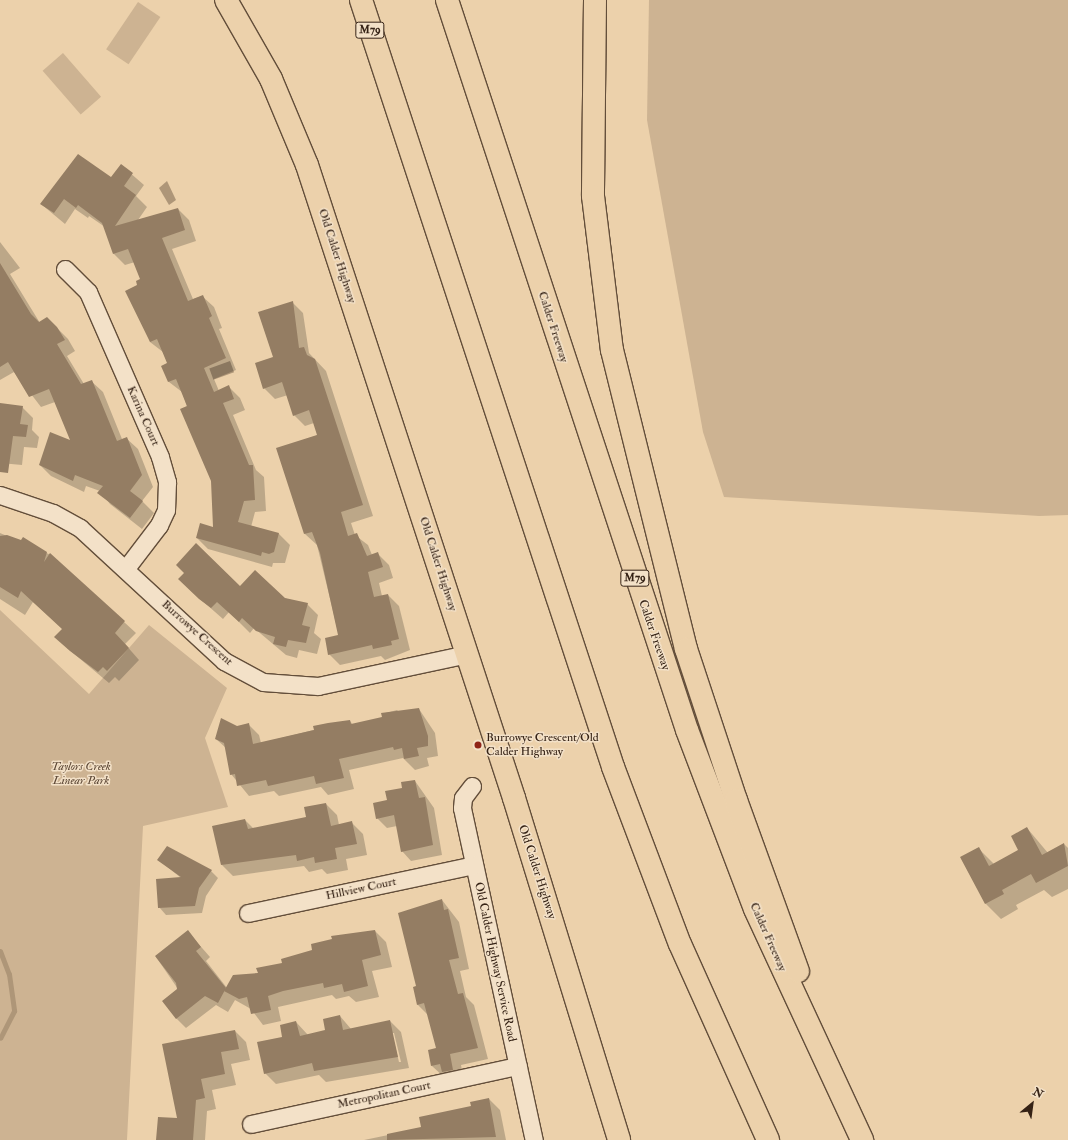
<!DOCTYPE html>
<style>
body{margin:0}
#map{position:relative;width:1068px;height:1140px;overflow:hidden;background:#ecd1ab;font-family:"IM FELL Double Pica",serif}
div>[style]{position:absolute}
[style*='--x']{left:calc(var(--x)*1px);top:calc(var(--y)*1px);width:calc(var(--w)*1px);rotate:calc(var(--a)*1deg)}
.green>*{inset:0;background:#cdb392;transform-origin:0 0}
.water>*{inset:0;background:#ae9678;transform-origin:0 0}
.shadow>*{inset:0;background:#0003}
.stream>*{height:5px;margin:-2.5px;padding:0 2.5px;transform-origin:2.5px;border-radius:2.5px;background:#ae9678}
.building>*{inset:0;background:#947d63}
.roads{filter:drop-shadow(1px 0 #634e3a) drop-shadow(-1px 0 #634e3a) drop-shadow(0 1px #634e3a) drop-shadow(0 -1px #634e3a)}
.minor>*{height:17px;margin:-8.5px;padding:0 8.5px;transform-origin:8.5px;border-radius:8.5px;background:#f3e1c8}
.major>*{height:22px;margin:-11px;padding:0 11px;transform-origin:11px;border-radius:11px;background:#ecd1ab}
.highway>*{height:22px;margin:-11px;padding:0 11px;transform-origin:11px;border-radius:11px;background:#ecd1ab}
.dots>*{width:11px;height:11px;translate:-50% -50%;box-sizing:border-box;border:2px solid #f3e1c8;border-radius:50%}
span{translate:-50% -50%;white-space:nowrap;text-align:center;line-height:1.15;-webkit-text-stroke:3px #f3e1c8;paint-order:stroke}
.shield-label span{padding:1px 3px;background:#f3e1c8;border:1px solid;border-radius:3px;-webkit-text-stroke-width:0}
.shield-label{font-size:11px;color:#352215;font-weight:700}
.street-label{font-size:12px;color:#352215}
.poi-label{font-size:12px;color:#352215}
.left{translate:0 -50%;text-align:left}
.park-label{font-size:12px;color:#5b4634;font-style:italic}
.north{position:absolute;left:1012px;top:1084px;width:40px;height:40px;-webkit-text-stroke:3px #f3e1c8;paint-order:stroke;rotate:29deg;font-size:11px;font-weight:700;line-height:16px;text-align:center;color:#352215}
.north::after{content:'';display:block;margin:auto;width:14px;height:18px;background:#352215;clip-path:polygon(50% 0,100% 100%,50% 72%,0 100%)}
</style>
<div id="map">
<div class="green">
<div style="clip-path:polygon(649px 0,1068px 0,1068px 515px,1039px 516px,724px 497px,703px 432px,647px 120px)"></div>
<div style="left:138px;top:2px;width:27px;height:57px;rotate:34deg"></div>
<div style="left:63px;top:53px;width:58px;height:27px;rotate:49deg"></div>
<div style="clip-path:polygon(0 610px,89px 694px,149px 625px,227px 688px,205px 738px,228px 807px,143px 826px,127px 1140px,0 1140px)"></div>
</div>
<div class="water">
<div style="clip-path:polygon(167px 181px,176px 200px,169px 205px,159px 188px)"></div>
<div style="left:230px;top:361px;width:12px;height:22px;rotate:70deg"></div>
</div>
<div class="shadow">
<div style="clip-path:polygon(121px 165px,144px 185px,136px 196px,147px 207px,138px 220px,178px 209px,189px 220px,196px 241px,172px 249px,193px 299px,202px 296px,214px 307px,222px 328px,219px 329px,236px 370px,214px 379px,219px 391px,229px 387px,240px 398px,245px 410px,233px 415px,256px 470px,264px 477px,266px 511px,255px 512px,251px 527px,279px 534px,290px 545px,285px 563px,273px 563px,272px 567px,208px 549px,197px 538px,215px 529px,212px 481px,182px 392px,169px 382px,163px 366px,168px 364px,163px 352px,150px 342px,139px 286px,142px 279px,135px 262px,125px 265px,114px 254px,105px 227px,89px 216px,88px 218px,75px 209px,65px 224px,41px 204px,112px 179px)"></div>
<div style="clip-path:polygon(0 242px,20px 268px,10px 274px,40px 323px,47px 318px,68px 339px,75px 351px,67px 356px,84px 384px,91px 381px,103px 392px,122px 439px,126px 438px,138px 449px,153px 487px,142px 501px,154px 513px,142px 529px,110px 504px,100px 491px,86px 486px,84px 492px,51px 476px,40px 465px,72px 441px,55px 402px,41px 407px,14px 372px,0 380px)"></div>
<div style="clip-path:polygon(292px 302px,303px 313px,309px 353px,326px 371px,373px 516px,351px 523px,355px 535px,368px 545px,372px 555px,378px 554px,389px 565px,393px 578px,379px 583px,382px 596px,388px 595px,399px 606px,410px 650px,385px 660px,381px 656px,340px 665px,329px 654px,339px 636px,317px 545px,305px 534px,277px 449px,318px 435px,314px 423px,305px 426px,294px 415px,288px 395px,275px 399px,264px 388px)"></div>
<div style="clip-path:polygon(0 404px,22px 407px,33px 418px,32px 430px,39px 437px,37px 448px,24px 447px,22px 465px,0 463px)"></div>
<div style="clip-path:polygon(0 533px,51px 555px,136px 633px,125px 644px,139px 660px,119px 681px,115px 677px,109px 683px,67px 648px,63px 629px,33px 602px,25px 615px,0 599px)"></div>
<div style="clip-path:polygon(240px 587px,307px 604px,318px 615px,314px 633px,321px 639px,317px 654px,299px 650px,297px 658px,286px 655px,254px 628px,250px 633px,229px 612px,223px 619px,190px 590px)"></div>
<div style="clip-path:polygon(419px 709px,435px 733px,438px 756px,427px 758px,429px 766px,415px 770px,403px 758px,349px 770px,354px 789px,328px 795px,321px 787px,279px 796px,274px 791px,249px 796px,231px 774px,226px 748px,216px 739px,248px 724px,259px 735px,261px 743px,350px 721px,353px 725px,383px 718px,382px 714px,397px 710px,401px 714px)"></div>
<div style="clip-path:polygon(415px 781px,434px 808px,442px 855px,411px 861px,402px 851px,397px 826px,387px 828px,377px 818px,388px 801px)"></div>
<div style="clip-path:polygon(326px 804px,337px 815px,339px 825px,352px 823px,363px 834px,367px 855px,346px 859px,348px 870px,327px 874px,322px 869px,309px 872px,304px 866px,233px 876px,222px 865px,245px 820px,254px 829px,307px 818px)"></div>
<div style="clip-path:polygon(1027px 828px,1048px 853px,1064px 844px,1068px 848px,1068px 889px,1052px 897px,1044px 890px,1016px 905px,1018px 909px,1001px 919px,986px 904px,961px 858px,978px 848px,994px 864px,1020px 850px)"></div>
<div style="clip-path:polygon(159px 860px,211px 871px,218px 878px,206px 896px,202px 913px,166px 915px,159px 907px,181px 878px)"></div>
<div style="clip-path:polygon(442px 900px,459px 922px,469px 969px,460px 971px,466px 997px,474px 1005px,488px 1059px,461px 1065px,464px 1081px,444px 1077px,432px 1066px,438px 1048px,428px 1015px,418px 1005px,417px 987px)"></div>
<div style="clip-path:polygon(375px 931px,386px 942px,392px 967px,372px 971px,379px 997px,356px 1002px,349px 996px,336px 999px,332px 995px,278px 1007px,281px 1021px,263px 1025px,251px 1009px,235px 1000px,228px 1012px,216px 1005px,186px 1028px,176px 1018px,178px 989px,156px 957px,188px 932px,210px 957px,206px 961px,227px 988px)"></div>
<div style="clip-path:polygon(evenodd,340px 1016px,351px 1029px,390px 1021px,401px 1032px,409px 1068px,326px 1082px,319px 1075px,276px 1084px,265px 1073px,296px 1022px,308px 1035px,326px 1031px,340px 1016px,392px 1033px,394px 1033px,401px 1062px,399px 1062px,392px 1033px)"></div>
<div style="clip-path:polygon(235px 1031px,246px 1042px,250px 1060px,231px 1064px,236px 1085px,212px 1090px,216px 1109px,207px 1111px,205px 1140px,157px 1140px,178px 1119px,164px 1045px)"></div>
<div style="clip-path:polygon(489px 1099px,500px 1110px,506px 1140px,364px 1140px,422px 1128px)"></div>
</div>
<div class="stream">
<div style="--x:0;--y:951;--w:25;--a:69"></div>
<div style="--x:9;--y:974;--w:37;--a:82"></div>
<div style="--x:14;--y:1011;--w:30;--a:117"></div>
</div>
<div class="building">
<div style="clip-path:polygon(78px 154px,111px 177px,121px 164px,133px 173px,124px 186px,136px 195px,115px 226px,178px 208px,185px 230px,162px 238px,188px 301px,203px 295px,212px 316px,209px 318px,226px 358px,204px 368px,214px 392px,229px 385px,234px 399px,223px 403px,249px 465px,253px 465px,255px 500px,244px 501px,238px 522px,279px 533px,274px 552px,269px 554px,262px 552px,261px 556px,196px 538px,200px 523px,213px 527px,211px 481px,180px 409px,187px 406px,176px 379px,168px 382px,161px 366px,167px 363px,157px 339px,150px 342px,125px 291px,137px 285px,136px 281px,140px 279px,128px 249px,113px 254px,102px 223px,78px 205px,76px 208px,64px 199px,54px 213px,40px 204px)"></div>
<div style="clip-path:polygon(0 263px,31px 314px,39px 322px,47px 317px,57px 327px,65px 340px,57px 344px,81px 384px,92px 380px,117px 441px,127px 437px,142px 475px,130px 491px,143px 501px,130px 518px,97px 493px,103px 486px,75px 475px,73px 481px,39px 465px,50px 432px,70px 440px,49px 389px,29px 397px,8px 362px,0 367px)"></div>
<div style="clip-path:polygon(293px 301px,299px 348px,304px 347px,307px 355px,315px 359px,363px 505px,341px 512px,348px 536px,357px 533px,367px 556px,378px 552px,383px 567px,368px 572px,374px 597px,388px 594px,399px 639px,391px 641px,392px 645px,373px 649px,372px 645px,328px 655px,325px 638px,338px 635px,320px 553px,312px 532px,304px 534px,276px 448px,317px 435px,309px 410px,293px 416px,282px 382px,263px 389px,255px 363px,273px 357px,258px 312px)"></div>
<div style="clip-path:polygon(0 403px,23px 406px,20px 424px,28px 425px,26px 437px,13px 436px,8px 473px,0 472px)"></div>
<div style="clip-path:polygon(7px 535px,21px 540px,23px 537px,47px 552px,44px 562px,50px 553px,125px 621px,115px 633px,129px 648px,107px 671px,103px 667px,98px 672px,70px 651px,54px 637px,62px 629px,21px 591px,18px 598px,0 587px,0 536px)"></div>
<div style="clip-path:polygon(196px 543px,240px 586px,255px 570px,285px 598px,308px 603px,302px 625px,310px 627px,306px 643px,288px 640px,286px 647px,273px 644px,275px 637px,256px 631px,242px 618px,239px 622px,217px 602px,211px 608px,199px 599px,178px 579px,184px 573px,176px 565px)"></div>
<div style="clip-path:polygon(419px 708px,428px 736px,428px 746px,417px 748px,419px 756px,404px 759px,402px 748px,394px 750px,393px 747px,339px 759px,344px 778px,316px 784px,314px 776px,268px 786px,266px 780px,237px 786px,235px 774px,230px 775px,224px 743px,215px 739px,221px 718px,237px 726px,249px 723px,253px 744px,314px 730px,313px 726px,328px 723px,350px 720px,351px 724px,382px 717px,381px 713px)"></div>
<div style="clip-path:polygon(415px 780px,419px 798px,425px 797px,433px 845px,401px 852px,394px 815px,376px 819px,373px 803px,387px 800px,385px 791px,402px 788px,401px 782px)"></div>
<div style="clip-path:polygon(326px 803px,331px 826px,352px 821px,357px 844px,335px 848px,337px 859px,315px 863px,314px 857px,297px 861px,296px 855px,221px 865px,212px 826px,245px 819px,248px 829px,306px 817px,304px 807px)"></div>
<div style="clip-path:polygon(1027px 827px,1042px 855px,1064px 843px,1068px 866px,1036px 883px,1031px 874px,1002px 890px,1004px 894px,985px 904px,960px 857px,979px 847px,989px 866px,1018px 850px,1011px 836px)"></div>
<div style="clip-path:polygon(167px 846px,212px 870px,199px 888px,195px 906px,158px 908px,156px 879px,181px 877px,157px 860px)"></div>
<div style="clip-path:polygon(442px 899px,444px 910px,448px 909px,459px 958px,449px 960px,458px 994px,463px 993px,478px 1048px,450px 1054px,453px 1070px,442px 1072px,440px 1064px,431px 1066px,428px 1050px,436px 1048px,424px 1003px,417px 1005px,413px 987px,416px 986px,398px 913px)"></div>
<div style="clip-path:polygon(188px 930px,201px 947px,196px 951px,226px 988px,218px 1003px,205px 996px,176px 1019px,162px 1001px,177px 989px,176px 983px,155px 956px)"></div>
<div style="clip-path:polygon(375px 930px,381px 955px,362px 960px,368px 986px,344px 992px,342px 984px,324px 988px,323px 983px,283px 991px,268px 996px,271px 1010px,251px 1014px,247px 997px,239px 999px,224px 991px,233px 975px,258px 973px,256px 968px,282px 963px,281px 959px,312px 950px,311px 944px,332px 939px,331px 936px)"></div>
<div style="clip-path:polygon(340px 1015px,343px 1030px,390px 1020px,398px 1057px,314px 1071px,312px 1063px,264px 1074px,257px 1042px,282px 1037px,280px 1025px,296px 1021px,300px 1036px,325px 1030px,323px 1019px)"></div>
<div style="clip-path:polygon(235px 1030px,239px 1049px,221px 1052px,225px 1074px,201px 1079px,205px 1098px,196px 1100px,193px 1140px,156px 1140px,158px 1117px,177px 1118px,162px 1044px)"></div>
<div style="clip-path:polygon(489px 1098px,496px 1137px,387px 1140px,387px 1134px,421px 1127px,419px 1117px,471px 1106px,470px 1102px)"></div>
</div>
<div class="roads">
<div class="minor">
<div style="--x:65;--y:269;--w:33;--a:45"></div>
<div style="--x:88;--y:292;--w:180;--a:66.4"></div>
<div style="--x:160;--y:457;--w:26;--a:74"></div>
<div style="--x:167;--y:482;--w:28;--a:92"></div>
<div style="--x:166;--y:510;--w:17;--a:115"></div>
<div style="--x:159;--y:525;--w:53;--a:127.3"></div>
<div style="--x:0;--y:495;--w:56;--a:18.8"></div>
<div style="--x:53;--y:513;--w:31;--a:29"></div>
<div style="--x:80;--y:528;--w:196;--a:42.7"></div>
<div style="--x:224;--y:661;--w:44;--a:28.3"></div>
<div style="--x:263;--y:682;--w:55;--a:4.2"></div>
<div style="--x:318;--y:686;--w:152;--a:-12.1"></div>
<div style="--x:472;--y:786;--w:15;--a:127"></div>
<div style="--x:463;--y:798;--w:10;--a:96"></div>
<div style="--x:462;--y:808;--w:340;--a:77.8"></div>
<div style="--x:248;--y:913;--w:231;--a:-12"></div>
<div style="--x:251;--y:1124;--w:273;--a:-12.3"></div>
</div>
<div class="major">
<div style="--x:226;--y:0;--w:91;--a:60.3"></div>
<div style="--x:271;--y:79;--w:93;--a:67.3"></div>
<div style="--x:307;--y:165;--w:666;--a:71.89"></div>
<div style="--x:514;--y:798;--w:358;--a:72.9"></div>
</div>
<div class="highway">
<div style="--x:361;--y:0;--w:807;--a:71.81"></div>
<div style="--x:613;--y:767;--w:189;--a:69.3"></div>
<div style="--x:680;--y:944;--w:215;--a:65.8"></div>
<div style="--x:447;--y:0;--w:768;--a:71.8"></div>
<div style="--x:687;--y:730;--w:191;--a:69.2"></div>
<div style="--x:755;--y:909;--w:255;--a:65.1"></div>
<div style="--x:595;--y:0;--w:196;--a:90.6"></div>
<div style="--x:593;--y:196;--w:155;--a:83"></div>
<div style="--x:612;--y:350;--w:308;--a:76.1"></div>
<div style="--x:686;--y:649;--w:159;--a:71.7"></div>
<div style="--x:736;--y:800;--w:182;--a:70.1"></div>
</div>
</div>
<div class="dots">
<div style="left:478px;top:745px;background:#8f2418"></div>
</div>
<div class="shield-label">
<span style="left:370px;top:30px">M79</span>
<span style="left:635px;top:578px">M79</span>
</div>
<div class="street-label">
<span style="left:337px;top:256px;rotate:72deg">Old Calder Highway</span>
<span style="left:553px;top:327px;rotate:72deg">Calder Freeway</span>
<span style="left:143px;top:416px;rotate:66deg">Karina Court</span>
<span style="left:438px;top:564px;rotate:72deg">Old Calder Highway</span>
<span style="left:197px;top:633px;rotate:42deg">Burrowye Crescent</span>
<span style="left:654px;top:635px;rotate:71deg">Calder Freeway</span>
<span style="left:537px;top:872px;rotate:72deg">Old Calder Highway</span>
<span style="left:361px;top:889px;rotate:-12deg">Hillview Court</span>
<span style="left:768px;top:937px;rotate:66deg">Calder Freeway</span>
<span style="left:495px;top:962px;rotate:78deg">Old Calder Highway Service Road</span>
<span style="left:384px;top:1095px;rotate:-12deg">Metropolitan Court</span>
</div>
<div class="poi-label">
<span class="left" style="left:486px;top:745px">Burrowye Crescent/Old<br>Calder Highway</span>
</div>
<div class="park-label">
<span style="left:81px;top:774px">Taylors Creek<br>Linear Park</span>
</div>
<div class="north">N</div>
</div>
